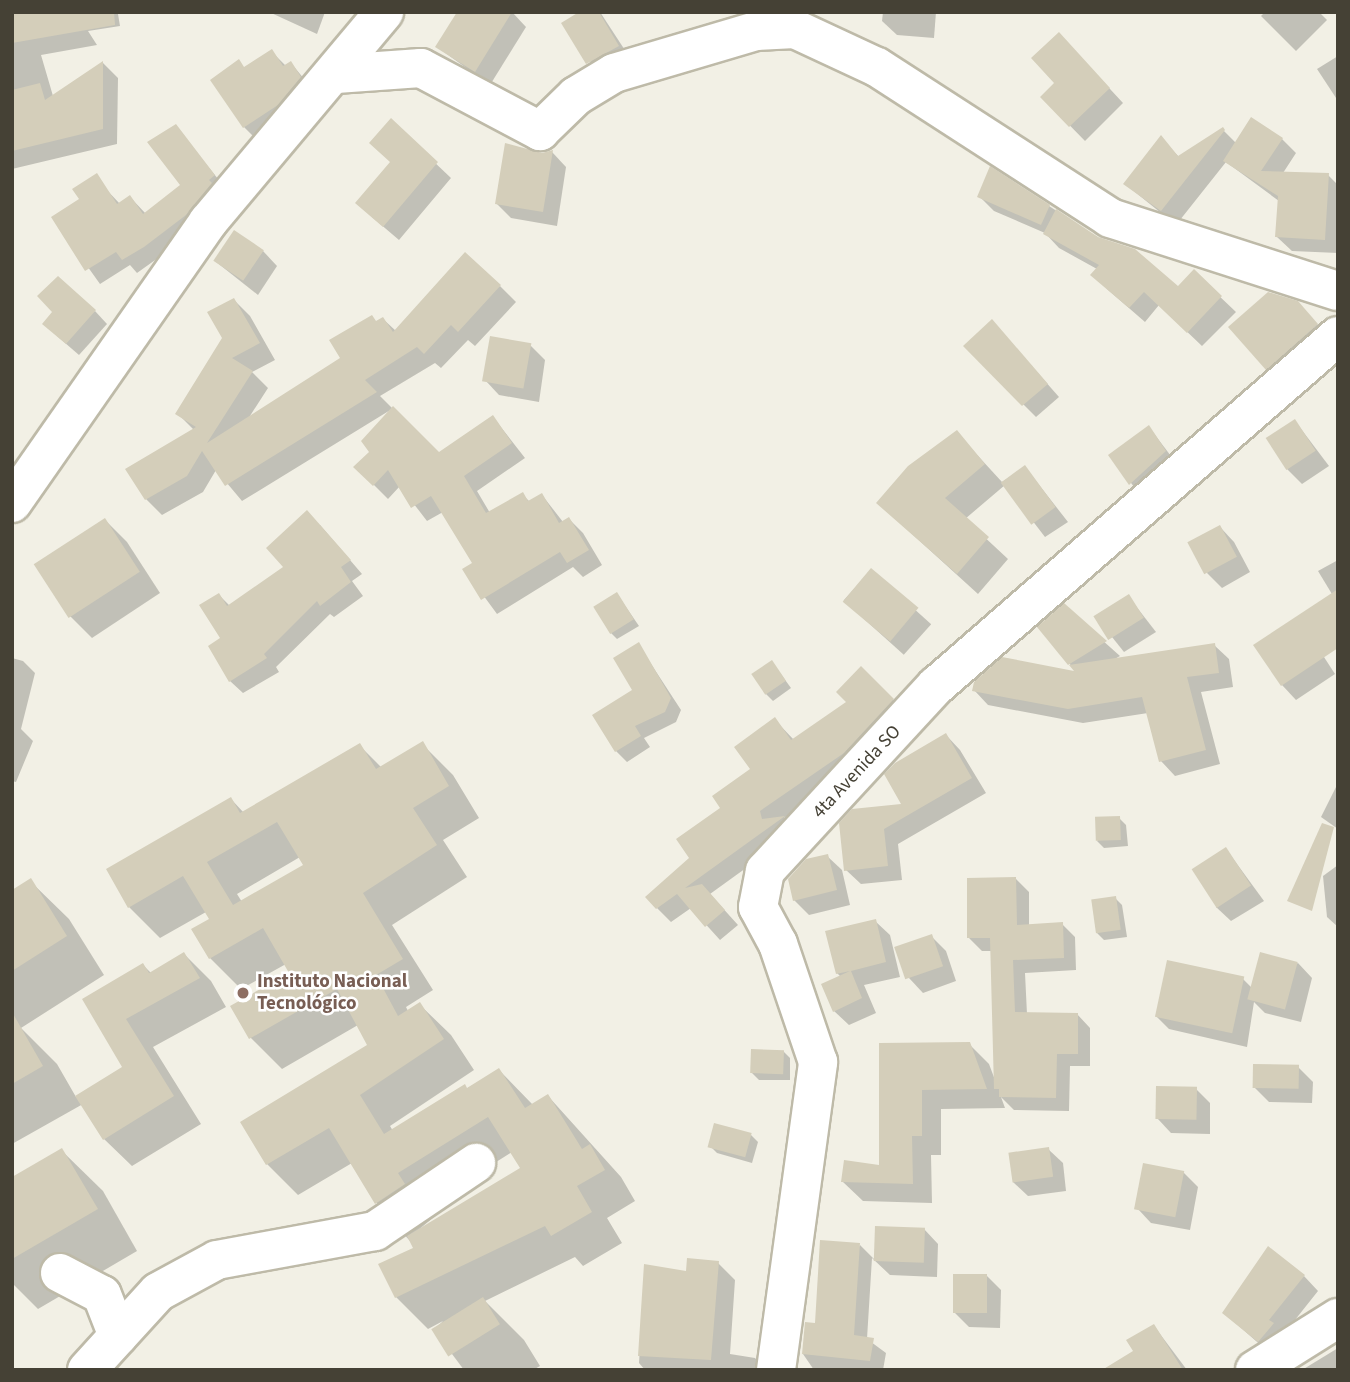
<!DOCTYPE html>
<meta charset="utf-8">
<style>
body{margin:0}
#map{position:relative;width:1350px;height:1382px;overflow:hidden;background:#f2f0e5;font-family:"Source Sans 3",sans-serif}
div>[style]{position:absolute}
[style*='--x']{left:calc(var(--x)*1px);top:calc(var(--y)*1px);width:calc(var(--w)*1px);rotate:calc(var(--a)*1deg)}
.shadow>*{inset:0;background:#0003;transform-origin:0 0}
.building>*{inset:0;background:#d4ceba;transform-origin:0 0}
.roads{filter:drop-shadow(2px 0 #bebaa8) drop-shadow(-2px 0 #bebaa8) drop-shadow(0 2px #bebaa8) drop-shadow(0 -2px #bebaa8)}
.minor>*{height:38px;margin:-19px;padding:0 19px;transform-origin:19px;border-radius:19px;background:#fff}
.dots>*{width:19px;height:19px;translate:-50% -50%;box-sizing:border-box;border:4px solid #fff;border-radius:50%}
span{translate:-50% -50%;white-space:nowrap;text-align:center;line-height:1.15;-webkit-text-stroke:5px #fff;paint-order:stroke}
.street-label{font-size:19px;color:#454135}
.education-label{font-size:19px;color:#785e54;font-weight:700}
.left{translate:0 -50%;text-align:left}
.frame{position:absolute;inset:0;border:14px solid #454135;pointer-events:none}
</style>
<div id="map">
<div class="shadow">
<div style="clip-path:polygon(12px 12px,129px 12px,118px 14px,120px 26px,88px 31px,97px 45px,41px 55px,53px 96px,103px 63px,118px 78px,117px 144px,12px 169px)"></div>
<div style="clip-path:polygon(269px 12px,325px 12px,317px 34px)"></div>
<div style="clip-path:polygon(512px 12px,526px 27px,490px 85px,437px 47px)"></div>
<div style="clip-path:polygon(582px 12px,600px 12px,632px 61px,602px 78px,564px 24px)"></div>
<div style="clip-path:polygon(883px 12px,936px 12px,934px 38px,897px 35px,882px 21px)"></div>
<div style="clip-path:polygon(1265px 12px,1319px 12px,1327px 20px,1296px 51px,1261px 16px)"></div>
<div style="clip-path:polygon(1073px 49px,1123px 103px,1085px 141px,1042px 97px,1056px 83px)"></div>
<div style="clip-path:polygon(271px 51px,286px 66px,291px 63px,314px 91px,258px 141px,244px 127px,245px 68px)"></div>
<div style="clip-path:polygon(1338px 56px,1338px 101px,1317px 69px)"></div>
<div style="clip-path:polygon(391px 121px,451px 178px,399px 240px,372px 217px,392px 162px)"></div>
<div style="clip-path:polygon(175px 126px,227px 190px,200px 228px,137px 273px,130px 265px,100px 284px,53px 218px,104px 187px,120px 204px,130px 197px,146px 214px,183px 186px)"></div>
<div style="clip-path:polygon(1223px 130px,1236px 143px,1282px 139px,1296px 153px,1283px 173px,1328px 175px,1338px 185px,1338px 253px,1292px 251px,1277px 237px,1279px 201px,1226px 162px,1176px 225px,1125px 184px,1161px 138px,1179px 157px)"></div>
<div style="clip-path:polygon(552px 152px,566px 167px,557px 226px,511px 218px,497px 204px,542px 154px)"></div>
<div style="clip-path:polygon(979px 196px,1049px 206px,1178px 289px,1194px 272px,1236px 312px,1202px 346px,1159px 305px,1145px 322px,1107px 289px,1097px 269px,1059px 248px,1045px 233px,994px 211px)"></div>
<div style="clip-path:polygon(263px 251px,277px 266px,258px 295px,215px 261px)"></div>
<div style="clip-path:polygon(500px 286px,516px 302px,475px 346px,468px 340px,441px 368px,435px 363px,380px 396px,439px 455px,493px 417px,525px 458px,477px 491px,490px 513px,523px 495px,530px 502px,542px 495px,563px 522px,569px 519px,583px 533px,602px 565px,583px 577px,573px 567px,497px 614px,464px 569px,474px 563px,443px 512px,427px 521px,400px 486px,388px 499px,356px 467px,372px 452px,392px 409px,242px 501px,216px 470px,203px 492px,162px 515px,146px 499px,194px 430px,177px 413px,224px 338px,234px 300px,250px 316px,275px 360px,252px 372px,268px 388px,248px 419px,343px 359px,383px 319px,396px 331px)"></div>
<div style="clip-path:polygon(1297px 303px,1338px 346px,1289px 391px,1267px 369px)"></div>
<div style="clip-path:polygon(95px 311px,107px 324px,79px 355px,57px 336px)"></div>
<div style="clip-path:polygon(992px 321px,1059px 397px,1036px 417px,965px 346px)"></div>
<div style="clip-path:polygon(530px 345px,545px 360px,539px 402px,499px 395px,485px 380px)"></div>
<div style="clip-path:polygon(1295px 421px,1329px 466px,1302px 484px,1287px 469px)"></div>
<div style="left:1149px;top:427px;width:48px;height:48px;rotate:53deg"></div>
<div style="clip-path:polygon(957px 433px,1002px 482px,1025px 467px,1068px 522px,1045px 537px,1005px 485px,965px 519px,1008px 559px,978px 594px,878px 503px)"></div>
<div style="clip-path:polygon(105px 520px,127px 542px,160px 593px,92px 638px,70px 616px)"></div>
<div style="clip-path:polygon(320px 525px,362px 574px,352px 581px,363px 596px,334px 617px,330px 614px,276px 667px,279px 672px,243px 693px,230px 681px,219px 595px,230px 606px,286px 567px)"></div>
<div style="clip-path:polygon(1220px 527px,1234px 542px,1250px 572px,1222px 588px,1207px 573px)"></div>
<div style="clip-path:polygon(1338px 560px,1338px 604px,1318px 571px)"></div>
<div style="left:871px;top:570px;width:81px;height:41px;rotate:42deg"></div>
<div style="clip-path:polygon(617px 594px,639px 626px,617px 639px,610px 632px)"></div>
<div style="clip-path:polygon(1128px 596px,1156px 632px,1124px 652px,1096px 617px)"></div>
<div style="clip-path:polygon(1064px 606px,1120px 656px,1113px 660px,1214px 645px,1229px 659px,1233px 687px,1201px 692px,1220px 764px,1175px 776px,1161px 761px,1148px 713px,1083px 723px,988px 705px,974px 690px,1078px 674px,1039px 627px)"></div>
<div style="clip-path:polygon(1309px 634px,1335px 674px,1296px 700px,1282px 685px)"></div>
<div style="clip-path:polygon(638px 644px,681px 710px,676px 722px,644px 738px,650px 747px,627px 762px,616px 751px,634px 691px)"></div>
<div style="clip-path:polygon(12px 658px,23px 661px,35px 673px,21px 729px,33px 741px,16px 782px,12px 781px)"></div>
<div style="clip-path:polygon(772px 662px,791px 688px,773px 701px,766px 694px)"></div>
<div style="clip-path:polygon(861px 669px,907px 714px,858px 767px,784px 818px,797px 831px,710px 894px,738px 925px,720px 940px,691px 908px,671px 922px,657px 908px,752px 770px,775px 720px,794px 740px,848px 703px)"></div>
<div style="clip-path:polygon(946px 735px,960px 750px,986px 793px,898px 844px,902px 880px,861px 884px,846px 870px,904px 805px)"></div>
<div style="clip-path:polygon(evenodd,422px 744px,453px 775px,479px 818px,443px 840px,467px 877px,392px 925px,433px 990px,406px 1007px,408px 1011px,419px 1004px,451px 1035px,474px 1070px,390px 1126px,393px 1131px,499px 1070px,533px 1105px,548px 1096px,621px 1177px,635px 1201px,607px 1218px,622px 1243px,583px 1266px,575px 1257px,485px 1301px,524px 1340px,540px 1366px,533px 1370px,464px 1370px,434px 1330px,443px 1321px,428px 1329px,396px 1297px,381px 1265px,416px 1248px,377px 1203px,352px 1163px,298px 1195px,267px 1164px,369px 1046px,358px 1025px,282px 1069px,250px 1037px,291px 973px,286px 964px,241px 989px,210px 958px,211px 920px,206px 912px,160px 938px,129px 907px,231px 799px,244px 813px,359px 745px,382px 768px,422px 744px,300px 857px,305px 865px,242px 902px,237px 894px,300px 857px,422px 744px,512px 1152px,522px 1169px,416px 1232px,435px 1216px,428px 1205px,512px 1152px)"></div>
<div style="clip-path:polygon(1336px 787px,1338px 788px,1338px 829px,1321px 817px)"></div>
<div style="clip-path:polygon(1119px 818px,1126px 825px,1128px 846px,1104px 848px,1097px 841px)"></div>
<div style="clip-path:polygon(1226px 849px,1264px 901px,1231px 921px,1216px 907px)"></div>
<div style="clip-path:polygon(827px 856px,842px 870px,850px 905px,809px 915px,794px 900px)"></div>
<div style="clip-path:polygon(1338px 865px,1338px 927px,1327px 917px,1323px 876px)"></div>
<div style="clip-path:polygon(1016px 879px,1029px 892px,1029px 926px,1062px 924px,1075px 937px,1076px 970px,1025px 973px,1027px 1014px,1077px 1014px,1090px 1028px,1090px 1066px,1070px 1066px,1069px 1111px,1014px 1110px,1001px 1097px,1005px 1108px,941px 1109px,941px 1155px,931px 1155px,932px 1203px,863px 1201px,843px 1182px,881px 1167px,881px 1044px,969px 1044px,989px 1064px,995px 1080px,993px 951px,982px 951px,969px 938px)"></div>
<div style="clip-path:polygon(30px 881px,69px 919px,104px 975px,21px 1028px,57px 1064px,76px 1097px,125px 1067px,85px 1000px,143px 965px,151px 973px,184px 954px,211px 981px,226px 1007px,153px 1047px,201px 1124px,132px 1166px,104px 1139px,83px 1104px,12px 1144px,12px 892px)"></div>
<div style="clip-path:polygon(1115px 898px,1122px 905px,1127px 937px,1104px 940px,1097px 933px)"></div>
<div style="clip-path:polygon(875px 921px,890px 935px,900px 977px,864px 985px,876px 1013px,849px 1025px,834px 1011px,841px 977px,837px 973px)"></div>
<div style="clip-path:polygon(931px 936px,946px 951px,956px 981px,923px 993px,909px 978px)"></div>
<div style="clip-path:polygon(1298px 963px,1312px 978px,1301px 1022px,1265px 1013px,1254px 1002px,1247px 1047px,1169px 1029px,1156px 1016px,1243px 979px,1253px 989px)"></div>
<div style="clip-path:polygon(783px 1051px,790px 1058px,790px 1080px,759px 1080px,752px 1073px)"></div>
<div style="clip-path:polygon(1298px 1067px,1313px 1082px,1312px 1103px,1269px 1102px,1254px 1087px)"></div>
<div style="clip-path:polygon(1196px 1089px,1210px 1103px,1210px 1134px,1171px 1133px,1157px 1118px)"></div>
<div style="clip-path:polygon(751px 1135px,758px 1142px,752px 1163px,717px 1153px,710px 1146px)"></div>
<div style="clip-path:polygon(1048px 1149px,1063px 1163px,1066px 1191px,1028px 1196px,1013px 1182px)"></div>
<div style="clip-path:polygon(61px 1150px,103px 1191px,137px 1251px,38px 1309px,12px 1283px,12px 1179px)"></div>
<div style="clip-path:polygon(1183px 1172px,1198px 1187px,1190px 1230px,1151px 1223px,1137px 1208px)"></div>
<div style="clip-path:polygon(924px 1229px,938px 1244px,937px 1277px,890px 1275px,872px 1258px,867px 1339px,886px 1353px,883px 1370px,814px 1370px,803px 1354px,860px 1245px,875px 1260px)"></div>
<div style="clip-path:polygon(718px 1263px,735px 1280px,730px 1354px,755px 1358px,766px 1370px,645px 1370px,639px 1363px,645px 1267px,687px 1273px)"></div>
<div style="clip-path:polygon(987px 1276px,1001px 1290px,1000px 1328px,969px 1327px,955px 1313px)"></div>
<div style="clip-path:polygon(1304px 1276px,1318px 1291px,1283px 1335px,1273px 1356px,1224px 1313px)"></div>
<div style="clip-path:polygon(1154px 1326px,1187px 1370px,1106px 1370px,1135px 1352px)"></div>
<div style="clip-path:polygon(1338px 1348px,1338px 1370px,1302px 1370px)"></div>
</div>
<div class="building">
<div style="clip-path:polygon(12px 12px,114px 12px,115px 25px,12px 43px)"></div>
<div style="clip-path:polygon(457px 12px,512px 12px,475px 72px,435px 47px)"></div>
<div style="clip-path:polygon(579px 12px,599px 12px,619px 46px,586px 64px,561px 23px)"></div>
<div style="clip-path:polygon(1059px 32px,1110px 88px,1069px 127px,1040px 97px,1054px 83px,1031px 58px)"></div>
<div style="clip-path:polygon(272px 49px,283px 66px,291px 61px,301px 77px,278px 105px,243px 128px,210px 80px,239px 59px,244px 67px)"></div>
<div style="clip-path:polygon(103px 61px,103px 129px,12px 151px,12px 90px,40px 83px,45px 100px)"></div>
<div style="clip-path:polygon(1251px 117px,1283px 138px,1261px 171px,1329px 173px,1325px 240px,1275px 237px,1278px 196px,1223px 161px)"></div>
<div style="clip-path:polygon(391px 118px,438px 162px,383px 227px,355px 203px,390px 162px,369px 143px)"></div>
<div style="clip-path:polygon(176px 124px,215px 175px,209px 180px,212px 183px,186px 215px,144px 247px,122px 260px,116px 252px,85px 271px,51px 217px,79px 199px,72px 189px,97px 173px,117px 204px,130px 195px,143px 214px,180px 185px,147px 142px)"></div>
<div style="clip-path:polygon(1223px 127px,1225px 130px,1161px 211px,1123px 184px,1161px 135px,1178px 156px)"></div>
<div style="clip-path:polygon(505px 143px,542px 153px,553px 150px,543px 212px,495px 204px)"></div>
<div style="clip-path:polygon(990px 166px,1050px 205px,1041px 225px,977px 197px)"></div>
<div style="clip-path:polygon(1056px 209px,1098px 237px,1135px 249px,1178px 286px,1194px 269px,1222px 296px,1187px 333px,1144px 292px,1129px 308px,1090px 275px,1099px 265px,1043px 234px)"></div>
<div style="left:234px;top:230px;width:36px;height:37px;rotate:34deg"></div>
<div style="clip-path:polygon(465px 252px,501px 285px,458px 332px,451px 325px,424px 354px,417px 347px,365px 380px,377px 392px,225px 486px,202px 451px,187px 476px,145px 500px,125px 469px,196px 427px,175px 414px,222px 338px,207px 312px,234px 298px,260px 343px,232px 358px,253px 371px,207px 443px,340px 358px,329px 340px,372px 315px,376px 321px,383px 317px,393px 332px)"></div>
<div style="clip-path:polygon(58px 276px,96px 310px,66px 344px,42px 324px,52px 312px,37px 296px)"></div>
<div style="clip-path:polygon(1268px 292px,1298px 301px,1318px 324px,1266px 370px,1228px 327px)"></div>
<div style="clip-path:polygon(992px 319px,1048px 384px,1022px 406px,963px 346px)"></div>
<div style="left:490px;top:336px;width:42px;height:46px;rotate:10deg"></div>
<div style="clip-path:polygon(393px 406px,439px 452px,493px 415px,512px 443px,464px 476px,486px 513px,523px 492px,528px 501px,542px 493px,559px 523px,569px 517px,589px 550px,567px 563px,560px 552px,481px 600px,462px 569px,472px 563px,431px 496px,411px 508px,388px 470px,373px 486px,353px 467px,369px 452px,361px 441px)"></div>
<div style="left:1295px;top:419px;width:38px;height:35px;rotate:57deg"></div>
<div style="clip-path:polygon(1149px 425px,1166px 451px,1129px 485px,1108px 455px)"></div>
<div style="clip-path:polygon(957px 430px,985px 464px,945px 498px,989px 537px,957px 574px,876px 503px,908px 466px)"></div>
<div style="left:1025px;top:465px;width:52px;height:30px;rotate:54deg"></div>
<div style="clip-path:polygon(307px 510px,351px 560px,341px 567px,351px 582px,320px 606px,317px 601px,264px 654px,267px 658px,229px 682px,208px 646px,220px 638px,199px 605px,219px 593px,227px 606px,283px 567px,266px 548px)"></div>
<div style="left:105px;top:518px;width:64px;height:85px;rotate:57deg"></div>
<div style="left:1220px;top:525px;width:36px;height:37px;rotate:62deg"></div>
<div style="left:871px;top:568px;width:62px;height:44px;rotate:40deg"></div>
<div style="clip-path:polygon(1338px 589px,1338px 648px,1281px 686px,1253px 645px)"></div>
<div style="left:617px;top:592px;width:32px;height:28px;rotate:58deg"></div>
<div style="left:1129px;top:594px;width:28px;height:42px;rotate:58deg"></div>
<div style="clip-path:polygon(1064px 603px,1107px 641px,1068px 665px,1037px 627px)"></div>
<div style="clip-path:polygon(639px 642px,671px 698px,665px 712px,635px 726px,641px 736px,615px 752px,592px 715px,632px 690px,613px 658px)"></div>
<div style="clip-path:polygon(1215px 643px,1219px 673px,1187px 677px,1206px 750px,1159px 762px,1142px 697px,1068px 709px,972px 691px,974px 682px,1002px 657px,1074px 671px,1069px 665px)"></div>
<div style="left:772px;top:660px;width:25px;height:25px;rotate:56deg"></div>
<div style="clip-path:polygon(861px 666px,894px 699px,844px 753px,760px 811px,762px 819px,785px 816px,685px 888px,702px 884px,725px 910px,705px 927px,677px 894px,656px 909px,645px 897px,689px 858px,676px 839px,720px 808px,712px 796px,750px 769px,734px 747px,775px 717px,791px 740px,846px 702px,836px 692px)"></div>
<div style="clip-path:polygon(946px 733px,972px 778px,884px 829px,888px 866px,844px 871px,839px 823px,852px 809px,901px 804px,884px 774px,895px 763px)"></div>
<div style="clip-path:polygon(evenodd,423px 741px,449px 786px,413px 808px,437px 845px,363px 893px,403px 959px,376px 975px,398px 1016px,420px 1002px,444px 1039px,360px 1095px,384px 1134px,465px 1084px,467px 1088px,499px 1068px,525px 1108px,548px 1094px,582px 1149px,590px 1144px,605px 1170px,577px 1186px,592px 1212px,551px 1236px,545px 1226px,395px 1298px,378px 1264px,413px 1248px,407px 1236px,520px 1168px,488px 1117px,398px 1173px,405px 1184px,375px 1204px,329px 1128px,266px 1165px,240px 1122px,367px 1045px,337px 989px,249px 1039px,230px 1006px,289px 973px,263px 928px,209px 959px,191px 929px,209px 919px,183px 876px,128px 908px,106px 869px,231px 797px,240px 813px,360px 743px,376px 769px,423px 741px,277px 822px,303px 865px,233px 905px,207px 862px,277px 822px)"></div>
<div style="left:1120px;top:816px;width:24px;height:25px;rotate:88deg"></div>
<div style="clip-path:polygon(1322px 823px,1334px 827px,1312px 911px,1287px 901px)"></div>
<div style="left:1226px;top:847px;width:46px;height:41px;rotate:57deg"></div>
<div style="clip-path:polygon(828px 854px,837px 890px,793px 901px,788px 879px,806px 859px)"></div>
<div style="clip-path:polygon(1016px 877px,1017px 925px,1063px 922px,1064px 958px,1013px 960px,1015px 1012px,1078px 1013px,1078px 1054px,1057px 1054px,1056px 1098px,999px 1097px,999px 1089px,994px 1089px,990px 938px,967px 938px,967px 878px)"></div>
<div style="clip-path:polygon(31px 878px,67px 936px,12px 971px,12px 890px)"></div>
<div style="left:1116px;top:896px;width:34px;height:25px;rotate:82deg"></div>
<div style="clip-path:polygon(876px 919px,886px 962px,851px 971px,862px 998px,833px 1012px,821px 984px,850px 971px,836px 974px,825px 931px)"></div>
<div style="left:932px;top:934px;width:34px;height:40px;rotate:71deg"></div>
<div style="clip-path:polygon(184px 952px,200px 978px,126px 1019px,174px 1096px,103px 1140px,75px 1096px,122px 1067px,82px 999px,143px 963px,149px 973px)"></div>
<div style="left:1260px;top:952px;width:39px;height:49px;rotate:15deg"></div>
<div style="left:1167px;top:960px;width:79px;height:58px;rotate:12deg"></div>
<div style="clip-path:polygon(12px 1012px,43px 1066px,12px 1084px)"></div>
<div style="clip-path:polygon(970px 1042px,987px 1089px,922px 1090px,922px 1136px,912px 1136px,913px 1184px,841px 1182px,844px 1160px,879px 1165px,879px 1043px)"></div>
<div style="left:751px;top:1049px;width:33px;height:24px;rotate:2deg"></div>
<div style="left:1253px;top:1064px;width:46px;height:24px;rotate:1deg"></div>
<div style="left:1156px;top:1086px;width:41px;height:33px;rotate:1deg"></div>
<div style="left:714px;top:1123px;width:39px;height:25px;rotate:15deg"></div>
<div style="left:1049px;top:1147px;width:30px;height:41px;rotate:82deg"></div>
<div style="clip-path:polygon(62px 1148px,98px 1209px,12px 1259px,12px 1177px)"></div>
<div style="left:1143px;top:1163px;width:42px;height:47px;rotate:11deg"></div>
<div style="left:875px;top:1226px;width:50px;height:35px;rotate:2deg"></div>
<div style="clip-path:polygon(820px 1240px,860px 1243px,854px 1335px,874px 1338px,870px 1361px,802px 1354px,805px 1322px,815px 1323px)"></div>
<div style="clip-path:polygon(1268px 1246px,1305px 1275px,1269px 1320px,1274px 1323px,1258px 1342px,1222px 1313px)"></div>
<div style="clip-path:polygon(687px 1258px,719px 1261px,711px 1360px,638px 1356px,644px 1264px,686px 1271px)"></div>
<div style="left:953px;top:1274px;width:34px;height:39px"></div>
<div style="left:483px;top:1297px;width:32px;height:61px;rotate:58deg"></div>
<div style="clip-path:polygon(1154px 1324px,1183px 1370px,1102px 1370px,1133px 1351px,1126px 1340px)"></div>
</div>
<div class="roads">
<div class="minor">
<div style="--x:336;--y:74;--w:85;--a:-4"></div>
<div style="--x:421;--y:68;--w:135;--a:27.9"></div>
<div style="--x:540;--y:131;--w:50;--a:-44.2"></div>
<div style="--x:576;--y:96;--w:44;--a:-31.2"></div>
<div style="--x:614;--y:73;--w:148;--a:-16.5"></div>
<div style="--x:756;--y:31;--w:39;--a:-3"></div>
<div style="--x:795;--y:29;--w:90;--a:24.9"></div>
<div style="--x:877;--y:67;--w:278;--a:32.9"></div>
<div style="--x:1110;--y:218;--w:239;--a:17.8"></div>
<div style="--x:12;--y:503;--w:343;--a:-55.1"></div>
<div style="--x:208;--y:222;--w:274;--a:-50"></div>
<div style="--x:60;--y:1273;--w:47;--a:27.6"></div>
<div style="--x:102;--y:1295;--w:44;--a:68.7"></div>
<div style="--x:87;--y:1370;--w:105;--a:-47.7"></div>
<div style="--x:158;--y:1292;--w:67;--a:-28.5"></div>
<div style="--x:217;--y:1260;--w:161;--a:-10.4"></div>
<div style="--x:375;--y:1231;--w:122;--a:-34"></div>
<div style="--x:776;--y:1370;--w:311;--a:-82.2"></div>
<div style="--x:818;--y:1062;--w:125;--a:-108.7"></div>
<div style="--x:778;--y:944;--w:42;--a:-118.4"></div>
<div style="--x:758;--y:907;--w:37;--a:-79"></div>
<div style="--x:765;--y:871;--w:252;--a:-47.3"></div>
<div style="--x:936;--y:686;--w:533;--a:-41.04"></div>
<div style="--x:1255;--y:1370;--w:98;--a:-32.1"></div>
</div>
</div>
<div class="dots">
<div style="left:243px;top:993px;background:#8d6e63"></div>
</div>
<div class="street-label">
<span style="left:857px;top:772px;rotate:-47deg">4ta Avenida SO</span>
</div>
<div class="education-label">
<span class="left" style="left:257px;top:993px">Instituto Nacional<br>Tecnológico</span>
</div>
<div class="frame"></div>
</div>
